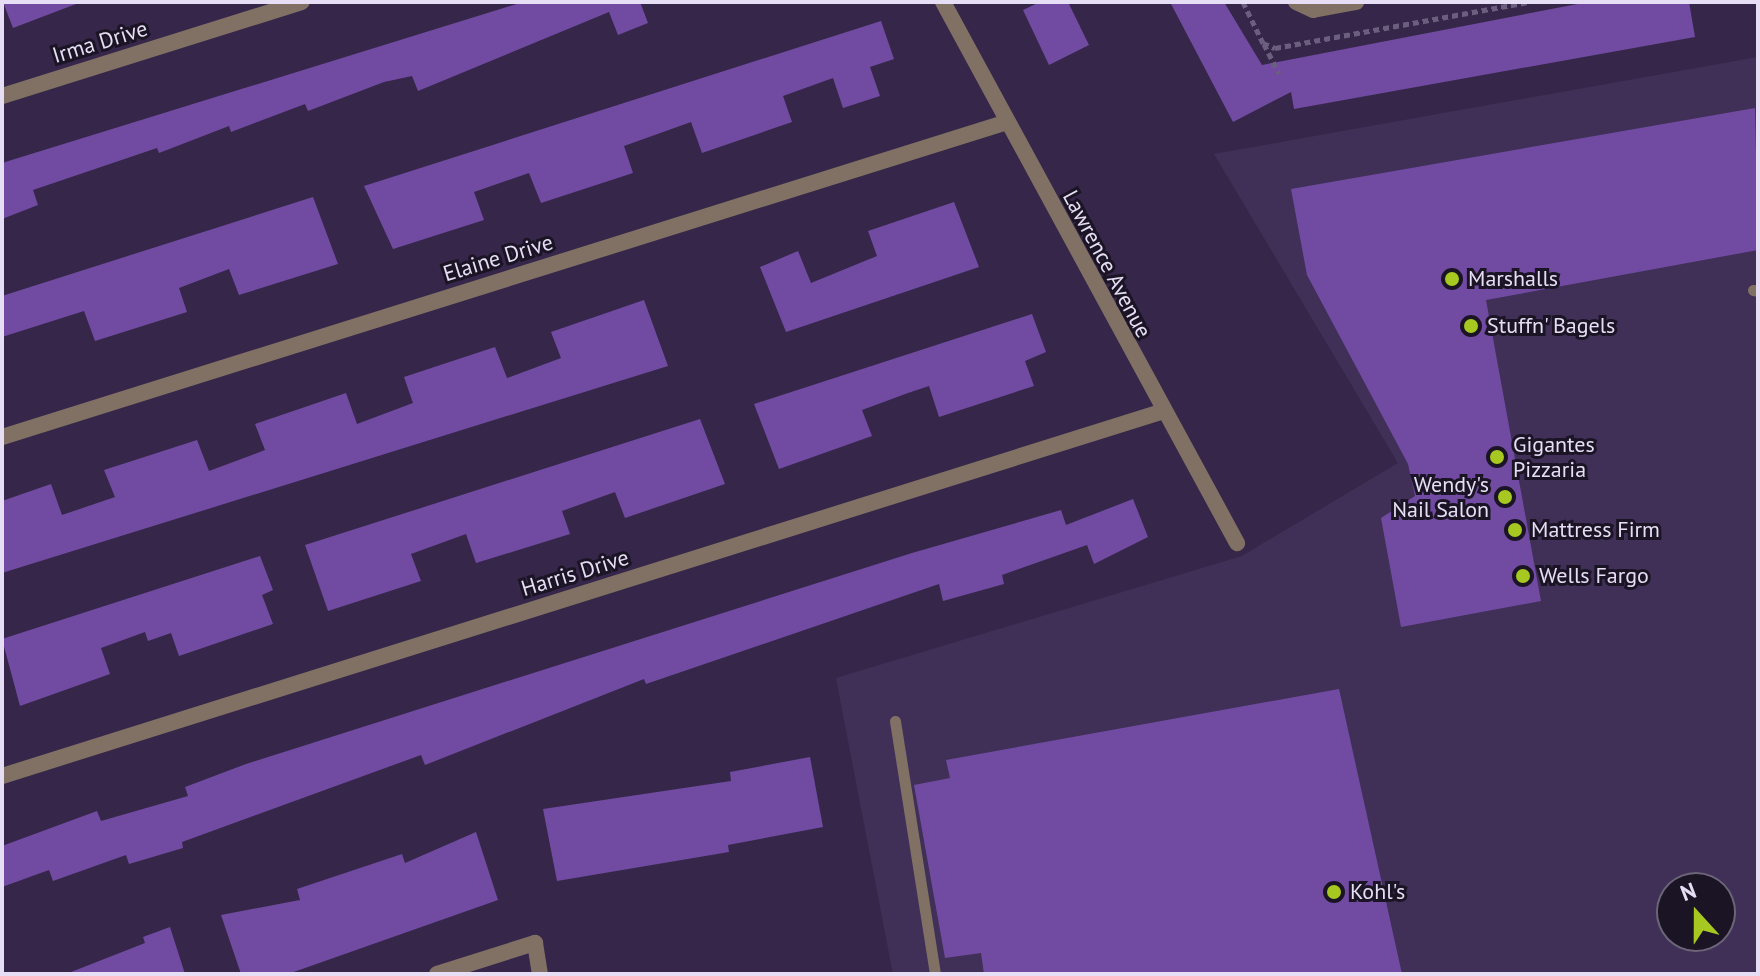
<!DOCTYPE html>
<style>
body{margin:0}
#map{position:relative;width:1760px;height:976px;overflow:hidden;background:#36274a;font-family:"PT Sans",sans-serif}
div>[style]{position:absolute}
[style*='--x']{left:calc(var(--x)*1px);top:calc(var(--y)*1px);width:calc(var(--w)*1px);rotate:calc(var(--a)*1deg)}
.built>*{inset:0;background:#403058}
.building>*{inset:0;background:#704ba1}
.path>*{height:5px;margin-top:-2.5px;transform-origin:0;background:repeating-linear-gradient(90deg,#6b5e7e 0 6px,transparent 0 10px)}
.lane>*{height:11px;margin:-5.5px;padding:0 5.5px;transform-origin:5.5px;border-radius:5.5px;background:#817164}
.street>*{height:16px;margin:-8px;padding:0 8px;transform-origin:8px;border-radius:8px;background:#817164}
.dots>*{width:22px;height:22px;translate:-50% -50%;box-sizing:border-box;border:4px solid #1a1424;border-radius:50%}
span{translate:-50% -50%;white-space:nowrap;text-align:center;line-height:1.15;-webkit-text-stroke:6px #1a1424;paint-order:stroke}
.street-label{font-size:22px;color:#e6def5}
.poi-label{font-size:22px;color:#e6def5}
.left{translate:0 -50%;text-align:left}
.right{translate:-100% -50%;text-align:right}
.frame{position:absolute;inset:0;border:4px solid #e6def5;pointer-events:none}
.north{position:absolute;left:1656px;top:872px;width:80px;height:80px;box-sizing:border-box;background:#1a1424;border:2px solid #6c6578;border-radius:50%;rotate:339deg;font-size:22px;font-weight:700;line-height:32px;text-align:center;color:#e6def5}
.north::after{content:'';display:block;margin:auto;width:28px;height:36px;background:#a6c821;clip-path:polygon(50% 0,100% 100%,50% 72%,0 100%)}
</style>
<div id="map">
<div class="built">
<div style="clip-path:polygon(evenodd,1758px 57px,1758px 974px,893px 974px,836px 678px,1242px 556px,1398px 463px,1214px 154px,1758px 57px,1672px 888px,1720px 888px,1720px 936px,1672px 936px,1672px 888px)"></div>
</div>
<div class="building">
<div style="clip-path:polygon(3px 2px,75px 2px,76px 4px,13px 28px)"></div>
<div style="clip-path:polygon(523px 2px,640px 2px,648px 23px,618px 35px,609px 12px,418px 91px,412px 76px,384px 82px,308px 111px,305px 104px,231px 132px,229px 126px,159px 153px,157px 148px,33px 190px,38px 205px,2px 219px,2px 163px)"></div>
<div style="clip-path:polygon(1040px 2px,1068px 2px,1089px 45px,1049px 65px,1023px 10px)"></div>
<div style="clip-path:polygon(1170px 2px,1224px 2px,1262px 65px,1588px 2px,1689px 2px,1695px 37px,1294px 109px,1291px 92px,1233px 122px)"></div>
<div style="clip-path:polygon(881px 21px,894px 59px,870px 67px,880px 96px,843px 108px,833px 78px,783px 96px,792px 122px,702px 153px,691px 122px,624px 146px,633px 173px,541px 203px,529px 173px,474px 192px,484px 220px,393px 249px,364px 186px)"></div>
<div style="clip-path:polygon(1755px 108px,1758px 250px,1486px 300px,1541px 601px,1401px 627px,1381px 518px,1415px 496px,1408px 464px,1307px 275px,1291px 189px)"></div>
<div style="clip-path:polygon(313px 197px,338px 264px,239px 295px,229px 269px,179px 288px,187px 312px,95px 341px,84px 311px,2px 337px,2px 296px)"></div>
<div style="clip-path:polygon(954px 202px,979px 267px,786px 332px,760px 267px,798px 251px,811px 283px,877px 256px,868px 231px)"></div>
<div style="clip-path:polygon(644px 300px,668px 366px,2px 573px,2px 501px,51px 484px,62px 515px,115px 497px,104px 470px,197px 440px,209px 471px,265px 450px,255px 424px,346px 393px,357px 424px,413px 403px,404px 377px,495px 347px,507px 378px,561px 358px,551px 332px)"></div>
<div style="clip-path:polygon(1032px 314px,1046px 352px,1025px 361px,1034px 386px,939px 417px,929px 386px,908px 393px,862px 410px,872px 436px,779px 469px,754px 404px)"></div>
<div style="clip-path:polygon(700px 419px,725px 484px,625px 518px,615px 492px,562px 511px,570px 534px,476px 563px,466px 534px,411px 554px,421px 581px,328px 611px,305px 545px)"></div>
<div style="clip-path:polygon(1133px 499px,1148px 537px,1094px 564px,1087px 545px,1002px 575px,1004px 584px,943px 601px,939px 584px,646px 684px,644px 679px,425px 765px,421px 755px,182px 842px,183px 848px,129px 864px,126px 855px,53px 881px,49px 870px,2px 887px,2px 846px,97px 811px,101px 821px,188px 796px,185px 787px,246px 764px,912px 553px,1061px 510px,1066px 525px)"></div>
<div style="clip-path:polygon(260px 556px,273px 590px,262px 595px,273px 624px,179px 656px,171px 633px,148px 641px,145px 632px,101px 648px,110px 674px,20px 706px,2px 639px)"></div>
<div style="clip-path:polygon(1339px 689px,1402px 974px,984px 974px,981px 953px,945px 958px,914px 785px,950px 778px,946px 760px)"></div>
<div style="clip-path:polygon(810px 757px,823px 827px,728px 845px,729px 852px,557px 881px,543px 809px,731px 781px,730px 772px)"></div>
<div style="clip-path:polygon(476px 832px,498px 900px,288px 974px,241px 974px,221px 915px,300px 900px,297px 889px,402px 854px,405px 863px)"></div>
<div style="clip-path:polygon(170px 927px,185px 974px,66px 974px,145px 943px,143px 937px)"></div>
</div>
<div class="path">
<div style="--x:1243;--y:2;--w:46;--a:64"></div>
<div style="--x:1263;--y:43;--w:13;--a:23"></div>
<div style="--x:1275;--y:48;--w:258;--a:-10.3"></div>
<div style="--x:1264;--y:44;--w:33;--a:63"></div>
</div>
<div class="lane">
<div style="--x:1753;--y:290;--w:5;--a:11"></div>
<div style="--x:895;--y:721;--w:256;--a:81"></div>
</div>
<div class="street">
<div style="--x:943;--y:2;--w:616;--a:61.48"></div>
<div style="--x:1296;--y:2;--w:19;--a:25"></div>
<div style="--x:1313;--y:10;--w:44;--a:-10.5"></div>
<div style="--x:2;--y:96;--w:314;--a:-17.4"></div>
<div style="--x:2;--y:437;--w:1053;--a:-17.4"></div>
<div style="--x:2;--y:776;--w:1215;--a:-17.44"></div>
<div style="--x:437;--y:974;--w:103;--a:-17.6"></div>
<div style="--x:535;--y:943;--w:31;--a:81"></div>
</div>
<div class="dots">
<div style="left:1452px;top:279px;background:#a6c821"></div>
<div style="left:1471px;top:326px;background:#a6c821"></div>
<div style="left:1497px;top:457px;background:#a6c821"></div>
<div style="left:1505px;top:497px;background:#a6c821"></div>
<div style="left:1515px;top:530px;background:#a6c821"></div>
<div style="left:1523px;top:576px;background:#a6c821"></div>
<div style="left:1334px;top:892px;background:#a6c821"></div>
</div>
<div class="street-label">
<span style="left:100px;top:42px;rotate:-17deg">Irma Drive</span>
<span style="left:498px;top:258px;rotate:-17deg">Elaine Drive</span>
<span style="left:1107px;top:264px;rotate:62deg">Lawrence Avenue</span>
<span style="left:575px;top:573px;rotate:-17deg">Harris Drive</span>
</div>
<div class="poi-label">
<span class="left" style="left:1468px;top:279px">Marshalls</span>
<span class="left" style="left:1487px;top:326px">Stuffn' Bagels</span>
<span class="left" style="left:1513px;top:457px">Gigantes<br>Pizzaria</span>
<span class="right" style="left:1489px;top:497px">Wendy's<br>Nail Salon</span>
<span class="left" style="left:1531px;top:530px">Mattress Firm</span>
<span class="left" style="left:1539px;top:576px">Wells Fargo</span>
<span class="left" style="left:1350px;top:892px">Kohl's</span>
</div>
<div class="frame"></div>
<div class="north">N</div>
</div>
